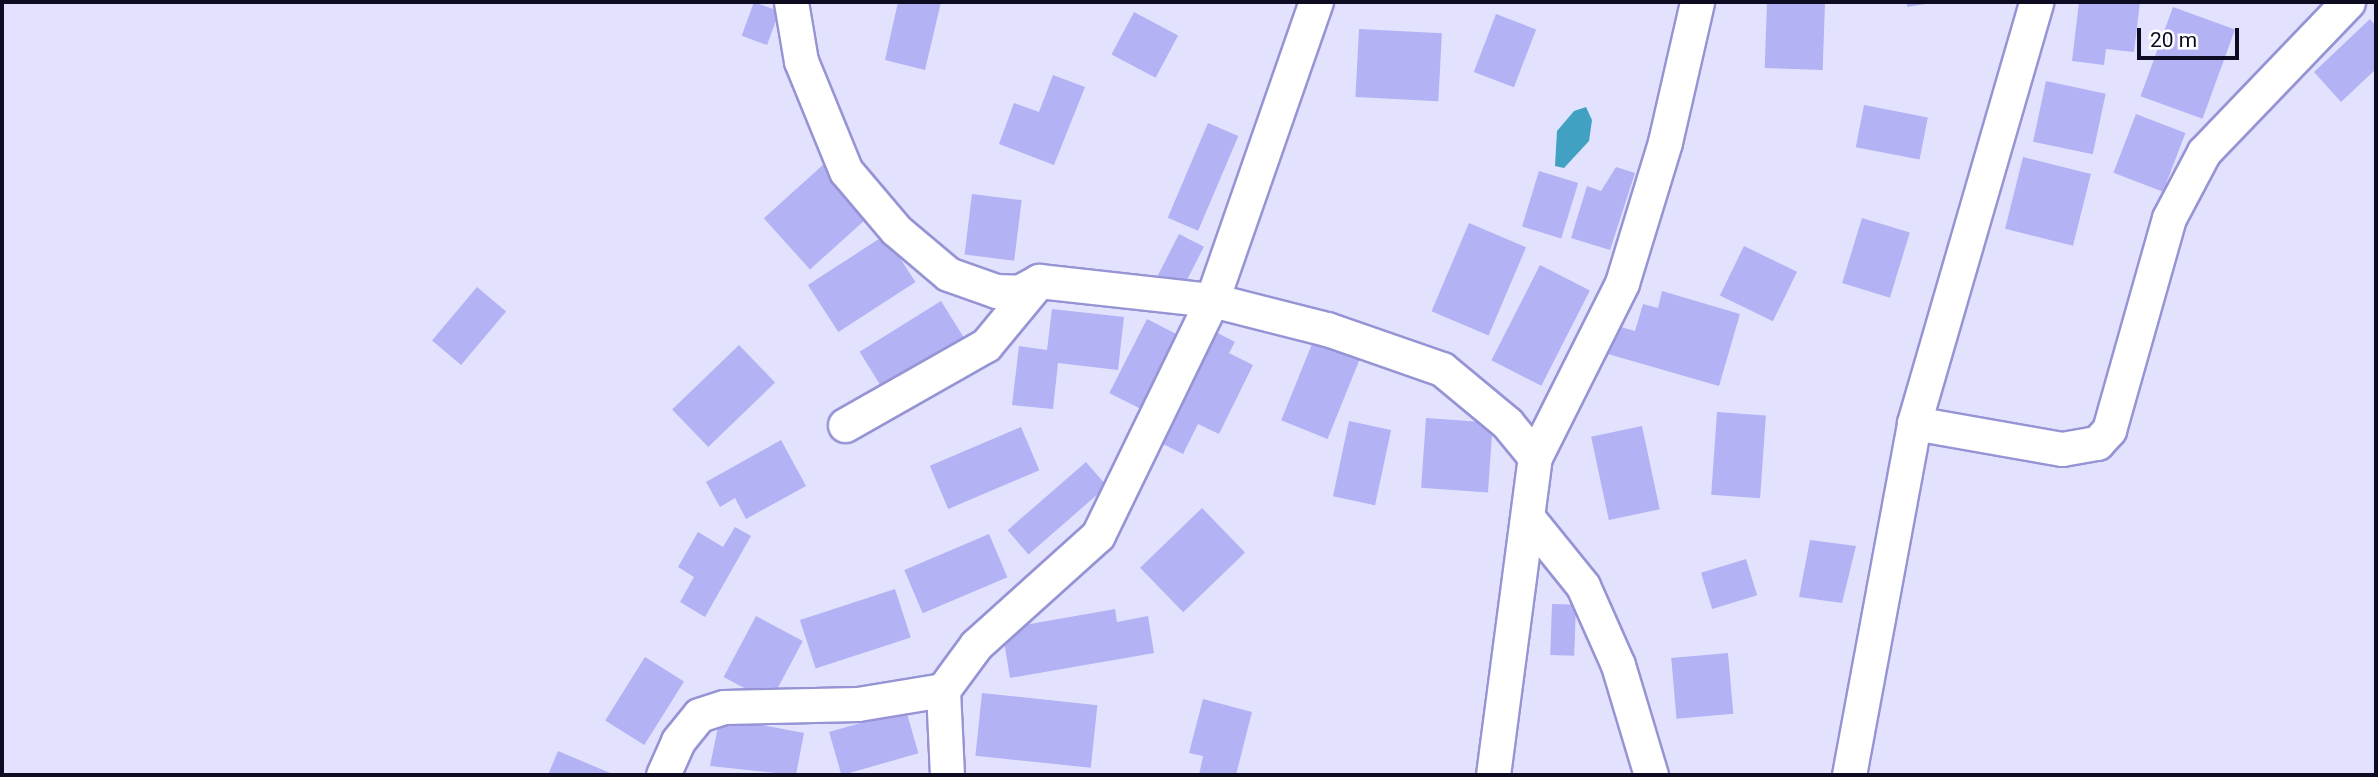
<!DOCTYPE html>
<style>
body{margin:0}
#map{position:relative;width:2378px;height:777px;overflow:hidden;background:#e2e2fe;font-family:Roboto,sans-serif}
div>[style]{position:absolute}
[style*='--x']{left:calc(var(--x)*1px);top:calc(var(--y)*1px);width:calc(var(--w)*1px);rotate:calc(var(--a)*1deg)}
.water>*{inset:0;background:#40a1c2}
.building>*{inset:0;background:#b3b2f4;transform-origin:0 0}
.roads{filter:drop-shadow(2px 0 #9694d4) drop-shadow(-2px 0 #9694d4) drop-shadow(0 2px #9694d4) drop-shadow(0 -2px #9694d4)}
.street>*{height:33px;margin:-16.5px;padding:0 16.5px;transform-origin:16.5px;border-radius:16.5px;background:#fff}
span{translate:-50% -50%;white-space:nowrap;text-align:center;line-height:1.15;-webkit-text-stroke:6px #fff;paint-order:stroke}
.frame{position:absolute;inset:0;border:4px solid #0d0b22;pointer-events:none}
.scale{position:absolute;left:2137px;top:28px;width:102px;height:32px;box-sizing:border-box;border:4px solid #0d0b22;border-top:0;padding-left:9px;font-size:21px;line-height:24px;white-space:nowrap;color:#0d0b22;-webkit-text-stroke:5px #fff;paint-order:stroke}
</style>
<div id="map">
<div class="water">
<div style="clip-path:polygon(1586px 107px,1592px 120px,1589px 141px,1564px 168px,1555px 166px,1557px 131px,1574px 111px)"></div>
</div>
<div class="building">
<div style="left:754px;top:2px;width:27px;height:36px;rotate:20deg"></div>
<div style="clip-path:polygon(898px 2px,941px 2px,925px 70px,885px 60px)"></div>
<div style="left:1767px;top:2px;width:58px;height:66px;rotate:2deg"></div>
<div style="clip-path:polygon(1907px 2px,1932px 2px,1932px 3px,1907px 7px)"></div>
<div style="clip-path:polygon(2079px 2px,2140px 2px,2134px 52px,2106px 49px,2104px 65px,2072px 61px)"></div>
<div style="left:2173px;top:7px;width:66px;height:95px;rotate:20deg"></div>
<div style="left:1134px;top:12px;width:50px;height:48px;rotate:28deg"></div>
<div style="left:1496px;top:14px;width:43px;height:62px;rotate:21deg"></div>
<div style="clip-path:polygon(2370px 19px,2376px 26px,2376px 69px,2341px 102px,2314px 72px)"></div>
<div style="left:1359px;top:29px;width:83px;height:68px;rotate:3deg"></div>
<div style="clip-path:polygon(1053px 75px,1085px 87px,1054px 165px,999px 144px,1014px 103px,1039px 112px)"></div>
<div style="left:2046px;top:81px;width:61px;height:62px;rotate:12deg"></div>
<div style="left:1864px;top:105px;width:65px;height:43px;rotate:11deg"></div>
<div style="left:2136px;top:114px;width:53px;height:63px;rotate:21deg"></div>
<div style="left:1208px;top:123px;width:33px;height:103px;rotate:23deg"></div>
<div style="left:2023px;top:157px;width:70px;height:74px;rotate:14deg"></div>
<div style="left:824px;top:164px;width:69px;height:81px;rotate:48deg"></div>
<div style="clip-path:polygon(1616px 167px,1635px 173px,1610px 250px,1571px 238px,1587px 186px,1601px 191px)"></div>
<div style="left:1539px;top:171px;width:41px;height:58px;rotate:17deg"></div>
<div style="left:972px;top:194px;width:50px;height:61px;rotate:7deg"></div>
<div style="left:1862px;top:218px;width:50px;height:68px;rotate:17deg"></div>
<div style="left:1469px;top:223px;width:62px;height:96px;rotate:23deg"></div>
<div style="left:1179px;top:234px;width:28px;height:50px;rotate:27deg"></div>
<div style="left:885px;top:235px;width:56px;height:92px;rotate:57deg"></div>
<div style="left:1744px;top:246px;width:59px;height:55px;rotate:26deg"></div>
<div style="left:1540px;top:265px;width:56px;height:107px;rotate:27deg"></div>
<div style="left:477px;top:287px;width:38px;height:70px;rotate:40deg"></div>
<div style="clip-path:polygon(1662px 291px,1740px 314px,1719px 386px,1601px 352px,1610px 324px,1635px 331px,1643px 304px,1658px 308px)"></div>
<div style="left:941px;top:301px;width:44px;height:96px;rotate:58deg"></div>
<div style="clip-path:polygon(1052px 309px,1124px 317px,1118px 370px,1058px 363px,1053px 409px,1012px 405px,1019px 346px,1047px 350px)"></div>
<div style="left:1147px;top:319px;width:35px;height:83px;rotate:27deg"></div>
<div style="clip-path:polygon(1214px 331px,1235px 342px,1229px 353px,1253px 365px,1219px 434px,1198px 424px,1183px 454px,1159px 442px)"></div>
<div style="left:1316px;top:334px;width:50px;height:93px;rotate:22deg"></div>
<div style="left:739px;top:345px;width:52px;height:93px;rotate:46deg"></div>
<div style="left:1717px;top:412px;width:49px;height:83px;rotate:4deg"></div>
<div style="left:1426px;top:418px;width:67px;height:70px;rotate:4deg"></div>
<div style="left:1349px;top:421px;width:43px;height:77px;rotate:12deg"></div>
<div style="left:1642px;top:426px;width:85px;height:52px;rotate:78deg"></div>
<div style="left:1021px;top:427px;width:47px;height:99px;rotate:67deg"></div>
<div style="clip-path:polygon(781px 440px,806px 486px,746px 519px,735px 498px,720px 507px,706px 482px)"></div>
<div style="left:1086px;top:462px;width:32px;height:104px;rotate:49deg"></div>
<div style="left:1202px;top:508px;width:62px;height:86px;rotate:46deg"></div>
<div style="clip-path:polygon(735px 527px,751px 536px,705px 617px,680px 602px,694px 577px,678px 567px,698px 532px,723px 547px)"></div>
<div style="left:989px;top:534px;width:47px;height:92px;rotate:67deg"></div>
<div style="clip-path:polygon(1810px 540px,1856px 546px,1842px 603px,1799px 597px)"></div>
<div style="left:1746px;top:559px;width:38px;height:47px;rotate:73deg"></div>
<div style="left:895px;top:589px;width:51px;height:100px;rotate:72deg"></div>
<div style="left:1552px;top:604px;width:24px;height:51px;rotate:2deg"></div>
<div style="clip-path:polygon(1115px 609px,1117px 622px,1148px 616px,1154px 653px,1010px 678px,1002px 629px)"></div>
<div style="left:756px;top:616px;width:53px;height:69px;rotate:28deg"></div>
<div style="left:1728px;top:653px;width:61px;height:57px;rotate:85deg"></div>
<div style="left:645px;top:657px;width:46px;height:75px;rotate:32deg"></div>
<div style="left:982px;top:693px;width:116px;height:63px;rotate:6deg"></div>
<div style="clip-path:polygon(1203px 699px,1252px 712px,1236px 775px,1199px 775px,1203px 756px,1189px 753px)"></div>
<div style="left:906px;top:710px;width:45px;height:80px;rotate:74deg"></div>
<div style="clip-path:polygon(720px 717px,804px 733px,796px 775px,710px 766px)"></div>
<div style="clip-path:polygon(558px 751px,615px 775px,548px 775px)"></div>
</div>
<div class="roads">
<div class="street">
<div style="--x:791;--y:2;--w:60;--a:80.4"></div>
<div style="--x:801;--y:61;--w:119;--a:67.8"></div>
<div style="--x:846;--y:171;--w:77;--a:49.7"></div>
<div style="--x:896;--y:230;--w:68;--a:40.2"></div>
<div style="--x:948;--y:274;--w:51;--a:19.5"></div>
<div style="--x:996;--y:291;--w:23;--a:2"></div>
<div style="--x:1019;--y:292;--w:23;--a:-29"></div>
<div style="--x:1039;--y:281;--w:174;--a:6.3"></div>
<div style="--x:1212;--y:300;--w:119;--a:14.2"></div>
<div style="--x:1327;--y:329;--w:122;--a:19.2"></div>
<div style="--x:1442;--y:369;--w:85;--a:39.7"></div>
<div style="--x:1507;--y:423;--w:44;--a:50.5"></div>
<div style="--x:1914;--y:423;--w:150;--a:10"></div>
<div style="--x:2062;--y:449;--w:36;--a:-10"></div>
<div style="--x:2097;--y:443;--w:18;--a:-47"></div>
<div style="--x:2109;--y:430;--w:220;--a:-74.2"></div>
<div style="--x:2169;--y:218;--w:75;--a:-62.1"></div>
<div style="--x:2204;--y:152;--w:208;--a:-46.2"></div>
<div style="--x:845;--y:425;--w:162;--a:-29.6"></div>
<div style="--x:986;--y:345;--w:83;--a:-50.4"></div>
<div style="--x:1529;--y:519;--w:86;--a:51.1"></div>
<div style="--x:1583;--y:586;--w:86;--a:66.1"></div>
<div style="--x:1618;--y:665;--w:115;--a:73.3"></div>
<div style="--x:663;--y:775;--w:37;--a:-66"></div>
<div style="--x:678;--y:741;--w:33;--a:-51"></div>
<div style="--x:699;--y:715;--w:26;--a:-18"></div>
<div style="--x:724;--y:707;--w:134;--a:-1.3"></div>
<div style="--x:858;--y:704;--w:86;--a:-9.4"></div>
<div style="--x:947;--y:775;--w:85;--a:-92.7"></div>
<div style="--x:943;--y:690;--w:56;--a:-53.7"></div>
<div style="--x:976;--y:645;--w:164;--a:-42"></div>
<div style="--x:1098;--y:535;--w:261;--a:-64.1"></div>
<div style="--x:1212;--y:300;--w:316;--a:-70.8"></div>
<div style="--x:1493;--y:775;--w:321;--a:-82.5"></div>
<div style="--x:1535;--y:457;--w:195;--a:-63.4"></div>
<div style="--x:1622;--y:283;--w:147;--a:-73"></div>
<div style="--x:1665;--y:142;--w:144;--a:-77.1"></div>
<div style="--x:1849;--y:775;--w:358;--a:-79.5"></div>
<div style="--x:1914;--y:423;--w:438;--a:-73.8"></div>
</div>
</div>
<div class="frame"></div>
<div class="scale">20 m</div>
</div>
